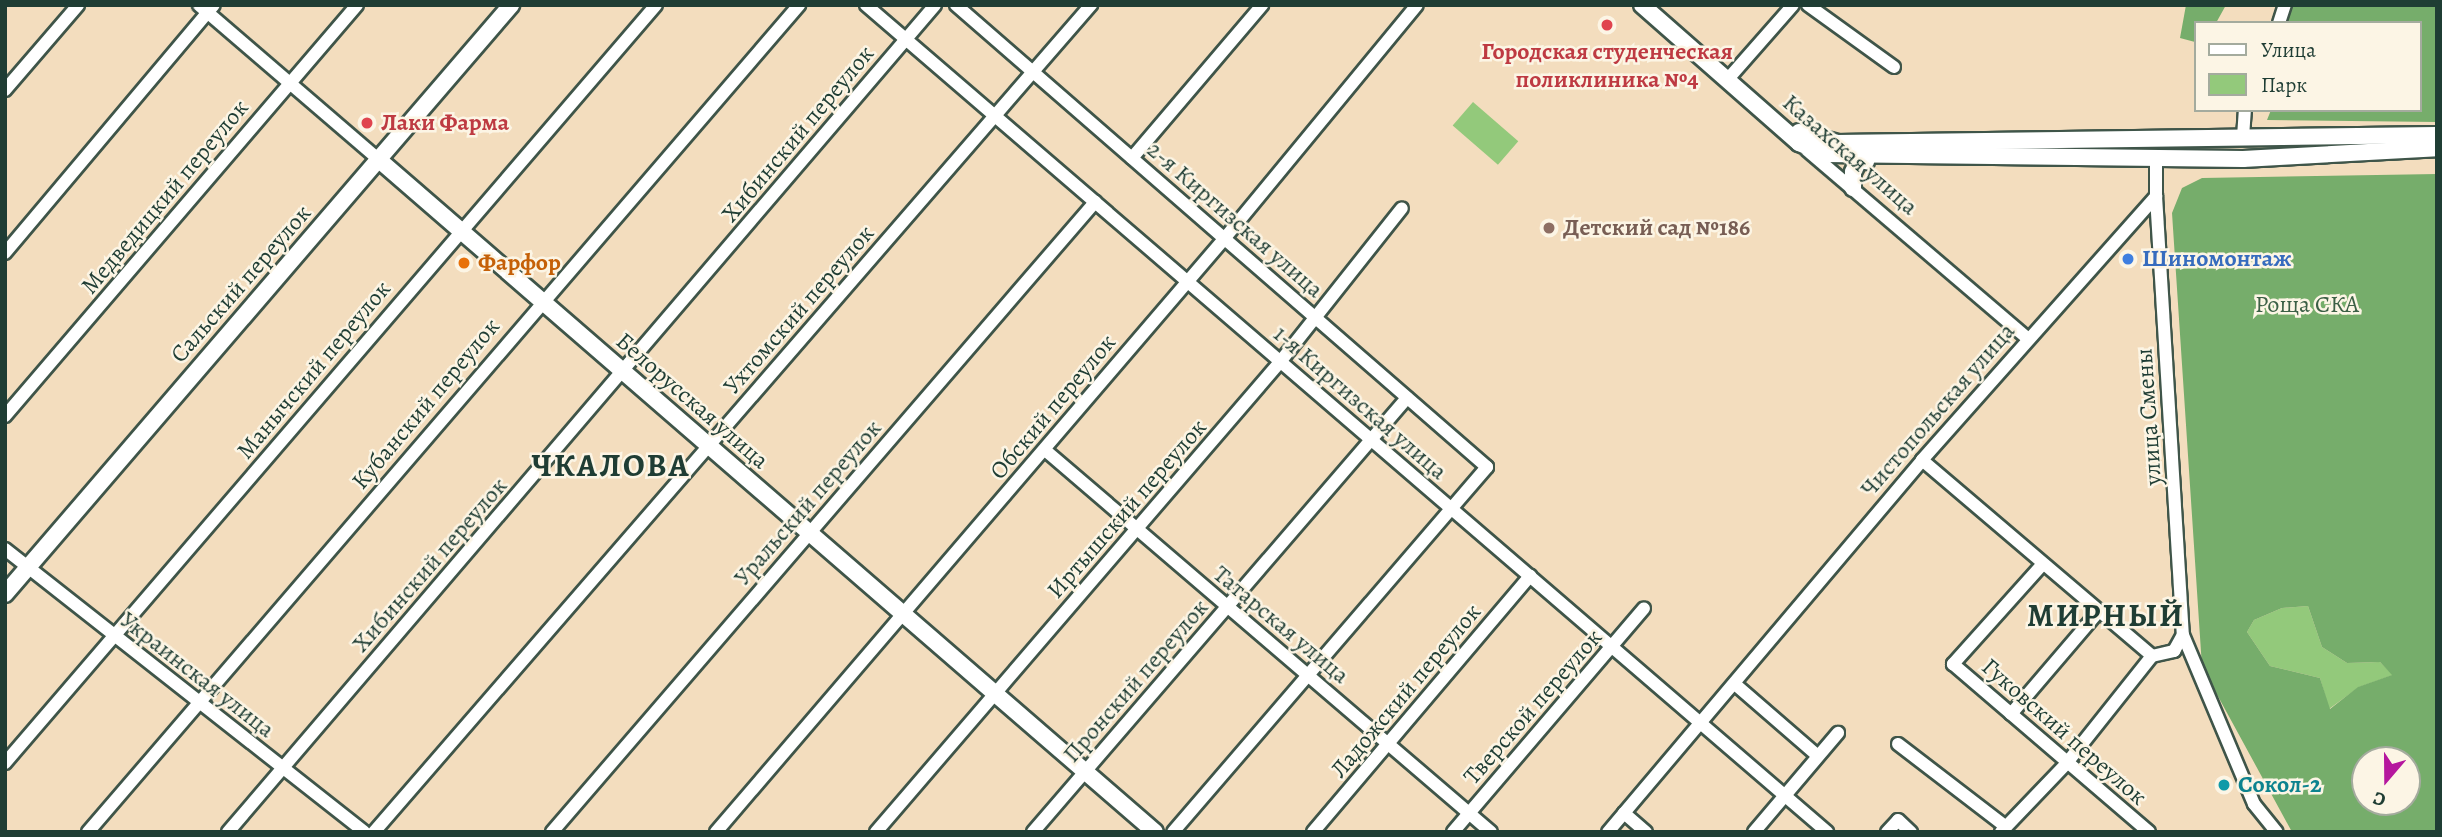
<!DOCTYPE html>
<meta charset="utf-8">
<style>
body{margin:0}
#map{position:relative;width:2442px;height:837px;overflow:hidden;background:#f3ddbe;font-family:Alegreya,serif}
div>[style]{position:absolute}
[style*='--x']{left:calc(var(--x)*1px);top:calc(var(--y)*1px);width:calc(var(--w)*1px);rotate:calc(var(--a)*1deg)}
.green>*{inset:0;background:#93c97b;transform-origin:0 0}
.forest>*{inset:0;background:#76ad6b}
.roads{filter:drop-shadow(2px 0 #3f5549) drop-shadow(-2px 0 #3f5549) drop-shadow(0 2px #3f5549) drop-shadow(0 -2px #3f5549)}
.minor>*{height:12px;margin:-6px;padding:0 6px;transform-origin:6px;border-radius:6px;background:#fff}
.major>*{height:16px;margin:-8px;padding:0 8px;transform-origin:8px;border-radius:8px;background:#fff}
.dots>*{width:19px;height:19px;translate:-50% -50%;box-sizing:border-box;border:4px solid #fcf5e5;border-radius:50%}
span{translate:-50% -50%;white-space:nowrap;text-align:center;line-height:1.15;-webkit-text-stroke:5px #fcf5e5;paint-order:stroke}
.health-label{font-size:24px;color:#be3a42;font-weight:700}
.left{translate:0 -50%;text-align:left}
.street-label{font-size:24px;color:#1f3d34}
.education-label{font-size:24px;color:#785e54;font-weight:700}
.shop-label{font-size:24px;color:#366cbe;font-weight:700}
.food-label{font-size:24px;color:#c56008;font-weight:700}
.park-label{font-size:24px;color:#3c6046}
.culture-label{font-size:24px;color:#0d838f;font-weight:700}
.district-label{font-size:32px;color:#1f3d34;font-weight:700;letter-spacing:2px}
.frame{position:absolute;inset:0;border:7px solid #1f3d34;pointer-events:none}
.legend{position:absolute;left:2194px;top:21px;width:228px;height:91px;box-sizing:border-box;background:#fcf5e5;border:2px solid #a4ab9e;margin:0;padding:9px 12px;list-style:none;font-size:21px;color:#1f3d34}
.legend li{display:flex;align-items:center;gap:14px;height:35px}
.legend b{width:35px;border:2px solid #a4ab9e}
.north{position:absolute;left:2351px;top:746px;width:70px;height:70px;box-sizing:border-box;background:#fcf5e5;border:2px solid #a4ab9e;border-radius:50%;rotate:200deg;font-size:19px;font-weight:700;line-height:28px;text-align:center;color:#1f3d34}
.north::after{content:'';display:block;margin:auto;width:24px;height:32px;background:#b5179e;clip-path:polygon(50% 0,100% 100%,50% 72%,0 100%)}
</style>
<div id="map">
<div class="green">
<div style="left:1473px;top:102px;width:60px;height:31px;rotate:41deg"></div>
<div style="clip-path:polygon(2308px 606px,2322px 647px,2347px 663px,2380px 662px,2393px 675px,2359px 687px,2329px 709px,2320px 678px,2270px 666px,2247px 632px,2254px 620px,2282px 608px)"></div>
</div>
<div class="forest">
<div style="clip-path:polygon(2186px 5px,2226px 5px,2216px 23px,2195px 23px,2195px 42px,2180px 38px)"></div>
<div style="clip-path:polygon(2292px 5px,2437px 5px,2437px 122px,2267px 120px,2271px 110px,2419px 110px,2419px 23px,2285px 23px)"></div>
<div style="clip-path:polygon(evenodd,2437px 174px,2437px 832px,2292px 832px,2202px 667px,2172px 213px,2182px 188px,2202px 178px,2437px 174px,2308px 606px,2322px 647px,2347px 663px,2380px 662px,2392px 675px,2358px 687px,2330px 709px,2320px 678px,2270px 666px,2247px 632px,2254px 620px,2282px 608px,2308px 606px,2437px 174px,2365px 760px,2407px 760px,2407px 802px,2365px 802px,2365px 760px)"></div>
</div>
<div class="roads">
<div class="minor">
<div style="--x:199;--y:5;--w:236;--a:40.7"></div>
<div style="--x:866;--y:5;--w:1268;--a:40.71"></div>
<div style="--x:956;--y:5;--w:704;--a:41.03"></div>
<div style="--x:1487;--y:467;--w:481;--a:130.7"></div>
<div style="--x:1808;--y:5;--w:106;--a:35.8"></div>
<div style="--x:2279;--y:23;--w:19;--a:-72"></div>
<div style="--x:1728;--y:79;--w:98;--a:-48.7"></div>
<div style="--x:5;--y:90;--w:112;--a:-49.3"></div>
<div style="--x:2243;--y:137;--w:27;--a:-86"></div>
<div style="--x:1807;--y:150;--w:289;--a:40.5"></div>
<div style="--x:1132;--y:158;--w:201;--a:-49.6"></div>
<div style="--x:2156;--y:196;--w:440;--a:86.5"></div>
<div style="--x:2183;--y:635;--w:183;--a:67.2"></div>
<div style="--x:2254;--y:804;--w:36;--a:51"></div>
<div style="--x:5;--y:253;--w:324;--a:-49.9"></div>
<div style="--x:5;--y:416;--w:541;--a:-49.42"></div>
<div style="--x:1045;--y:450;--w:587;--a:40.58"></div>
<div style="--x:1922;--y:460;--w:302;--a:40.4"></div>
<div style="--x:2152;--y:656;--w:23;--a:-13"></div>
<div style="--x:2174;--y:651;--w:18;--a:-61"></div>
<div style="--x:5;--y:549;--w:457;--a:38.2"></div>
<div style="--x:2041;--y:566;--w:132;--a:131.9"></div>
<div style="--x:1953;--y:664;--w:258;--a:40.6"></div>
<div style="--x:1736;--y:685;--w:108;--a:40.9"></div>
<div style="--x:2011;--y:714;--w:134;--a:-49.5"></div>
<div style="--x:1898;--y:744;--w:136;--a:37.5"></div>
<div style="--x:5;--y:763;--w:999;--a:-49.34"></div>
<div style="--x:1624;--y:813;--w:29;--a:41"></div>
<div style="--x:88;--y:832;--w:1091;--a:-49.31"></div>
<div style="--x:228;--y:832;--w:1088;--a:-49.47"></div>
<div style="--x:374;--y:832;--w:1095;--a:-49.08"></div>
<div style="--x:552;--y:832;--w:832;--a:-49.24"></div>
<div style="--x:716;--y:832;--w:781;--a:-49.41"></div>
<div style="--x:1224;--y:239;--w:303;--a:-50.5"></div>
<div style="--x:876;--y:832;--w:620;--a:-49.32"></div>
<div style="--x:1280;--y:362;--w:196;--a:-51.6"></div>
<div style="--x:1033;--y:832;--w:573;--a:-49.25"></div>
<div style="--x:1313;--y:832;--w:336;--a:-49.7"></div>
<div style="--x:1453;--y:832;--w:294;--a:-49.5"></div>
<div style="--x:1608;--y:832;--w:487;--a:-49.8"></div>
<div style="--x:1922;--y:460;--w:353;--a:-48.4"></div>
<div style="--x:2156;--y:196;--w:36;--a:-90"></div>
<div style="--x:1754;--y:832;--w:130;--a:-49.7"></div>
<div style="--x:1887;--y:832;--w:16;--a:-47"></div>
<div style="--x:1898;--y:820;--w:18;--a:43"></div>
<div style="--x:2001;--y:832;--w:94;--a:-46.3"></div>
<div style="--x:2066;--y:764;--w:138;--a:-51.5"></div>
</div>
<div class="major">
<div style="--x:1642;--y:5;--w:209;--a:41.3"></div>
<div style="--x:1799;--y:143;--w:29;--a:22"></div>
<div style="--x:1826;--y:154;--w:417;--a:0.7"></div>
<div style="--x:2243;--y:159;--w:194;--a:-3.2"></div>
<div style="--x:1799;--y:132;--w:40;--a:16"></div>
<div style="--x:1837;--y:143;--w:600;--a:-0.76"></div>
<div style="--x:378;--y:159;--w:1028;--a:40.9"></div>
<div style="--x:1853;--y:188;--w:16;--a:-90"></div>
<div style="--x:1853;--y:172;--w:16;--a:-63"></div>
<div style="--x:1860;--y:158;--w:7;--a:27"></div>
<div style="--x:5;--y:594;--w:777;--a:-49.33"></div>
</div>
</div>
<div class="dots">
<div style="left:1607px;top:25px;background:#e0444e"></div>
<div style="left:367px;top:123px;background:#e0444e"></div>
<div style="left:1549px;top:228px;background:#8d6e63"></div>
<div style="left:2128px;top:259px;background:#3f7fe0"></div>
<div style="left:464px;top:263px;background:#e8710a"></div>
<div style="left:2224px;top:785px;background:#0f9aa8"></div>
</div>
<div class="health-label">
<span style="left:1607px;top:66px">Городская студенческая<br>поликлиника №4</span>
<span class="left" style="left:381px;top:123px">Лаки Фарма</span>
</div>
<div class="street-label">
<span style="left:798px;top:134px;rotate:-50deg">Хибинский переулок</span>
<span style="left:1850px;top:155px;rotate:41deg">Казахская улица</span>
<span style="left:165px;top:197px;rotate:-50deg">Медведицкий переулок</span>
<span style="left:1235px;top:220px;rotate:41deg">2-я Киргизская улица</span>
<span style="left:241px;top:284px;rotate:-49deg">Сальский переулок</span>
<span style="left:799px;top:310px;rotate:-49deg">Ухтомский переулок</span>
<span style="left:314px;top:370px;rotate:-50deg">Манычский переулок</span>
<span style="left:692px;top:401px;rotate:41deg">Белорусская улица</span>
<span style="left:1360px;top:403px;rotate:41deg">1-я Киргизская улица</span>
<span style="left:426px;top:404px;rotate:-50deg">Кубанский переулок</span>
<span style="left:1053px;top:407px;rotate:-50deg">Обский переулок</span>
<span style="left:1938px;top:410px;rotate:-49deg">Чистопольская улица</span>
<span style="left:2149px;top:417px;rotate:-94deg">улица Смены</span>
<span style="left:808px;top:503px;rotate:-49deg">Уральский переулок</span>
<span style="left:1127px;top:509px;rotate:-49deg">Иртышский переулок</span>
<span style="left:430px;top:565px;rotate:-49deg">Хибинский переулок</span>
<span style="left:1281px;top:625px;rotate:40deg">Татарская улица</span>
<span style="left:197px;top:675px;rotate:38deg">Украинская улица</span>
<span style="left:1136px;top:681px;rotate:-49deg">Пронский переулок</span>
<span style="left:1406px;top:691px;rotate:-50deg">Ладожский переулок</span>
<span style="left:1533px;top:707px;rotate:-49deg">Тверской переулок</span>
<span style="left:2064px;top:732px;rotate:41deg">Гуковский переулок</span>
</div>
<div class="education-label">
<span class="left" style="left:1563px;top:228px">Детский сад №186</span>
</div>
<div class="shop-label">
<span class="left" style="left:2142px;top:259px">Шиномонтаж</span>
</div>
<div class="food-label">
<span class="left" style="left:478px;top:263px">Фарфор</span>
</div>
<div class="park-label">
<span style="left:2307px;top:305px">Роща СКА</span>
</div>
<div class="culture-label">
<span class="left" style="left:2238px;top:785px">Сокол-2</span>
</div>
<div class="district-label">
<span style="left:611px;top:465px">ЧКАЛОВА</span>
<span style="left:2106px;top:615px">МИРНЫЙ</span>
</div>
<div class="frame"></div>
<ul class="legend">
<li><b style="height:9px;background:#fff"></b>Улица</li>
<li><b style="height:19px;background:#93c97b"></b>Парк</li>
</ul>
<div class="north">С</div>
</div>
